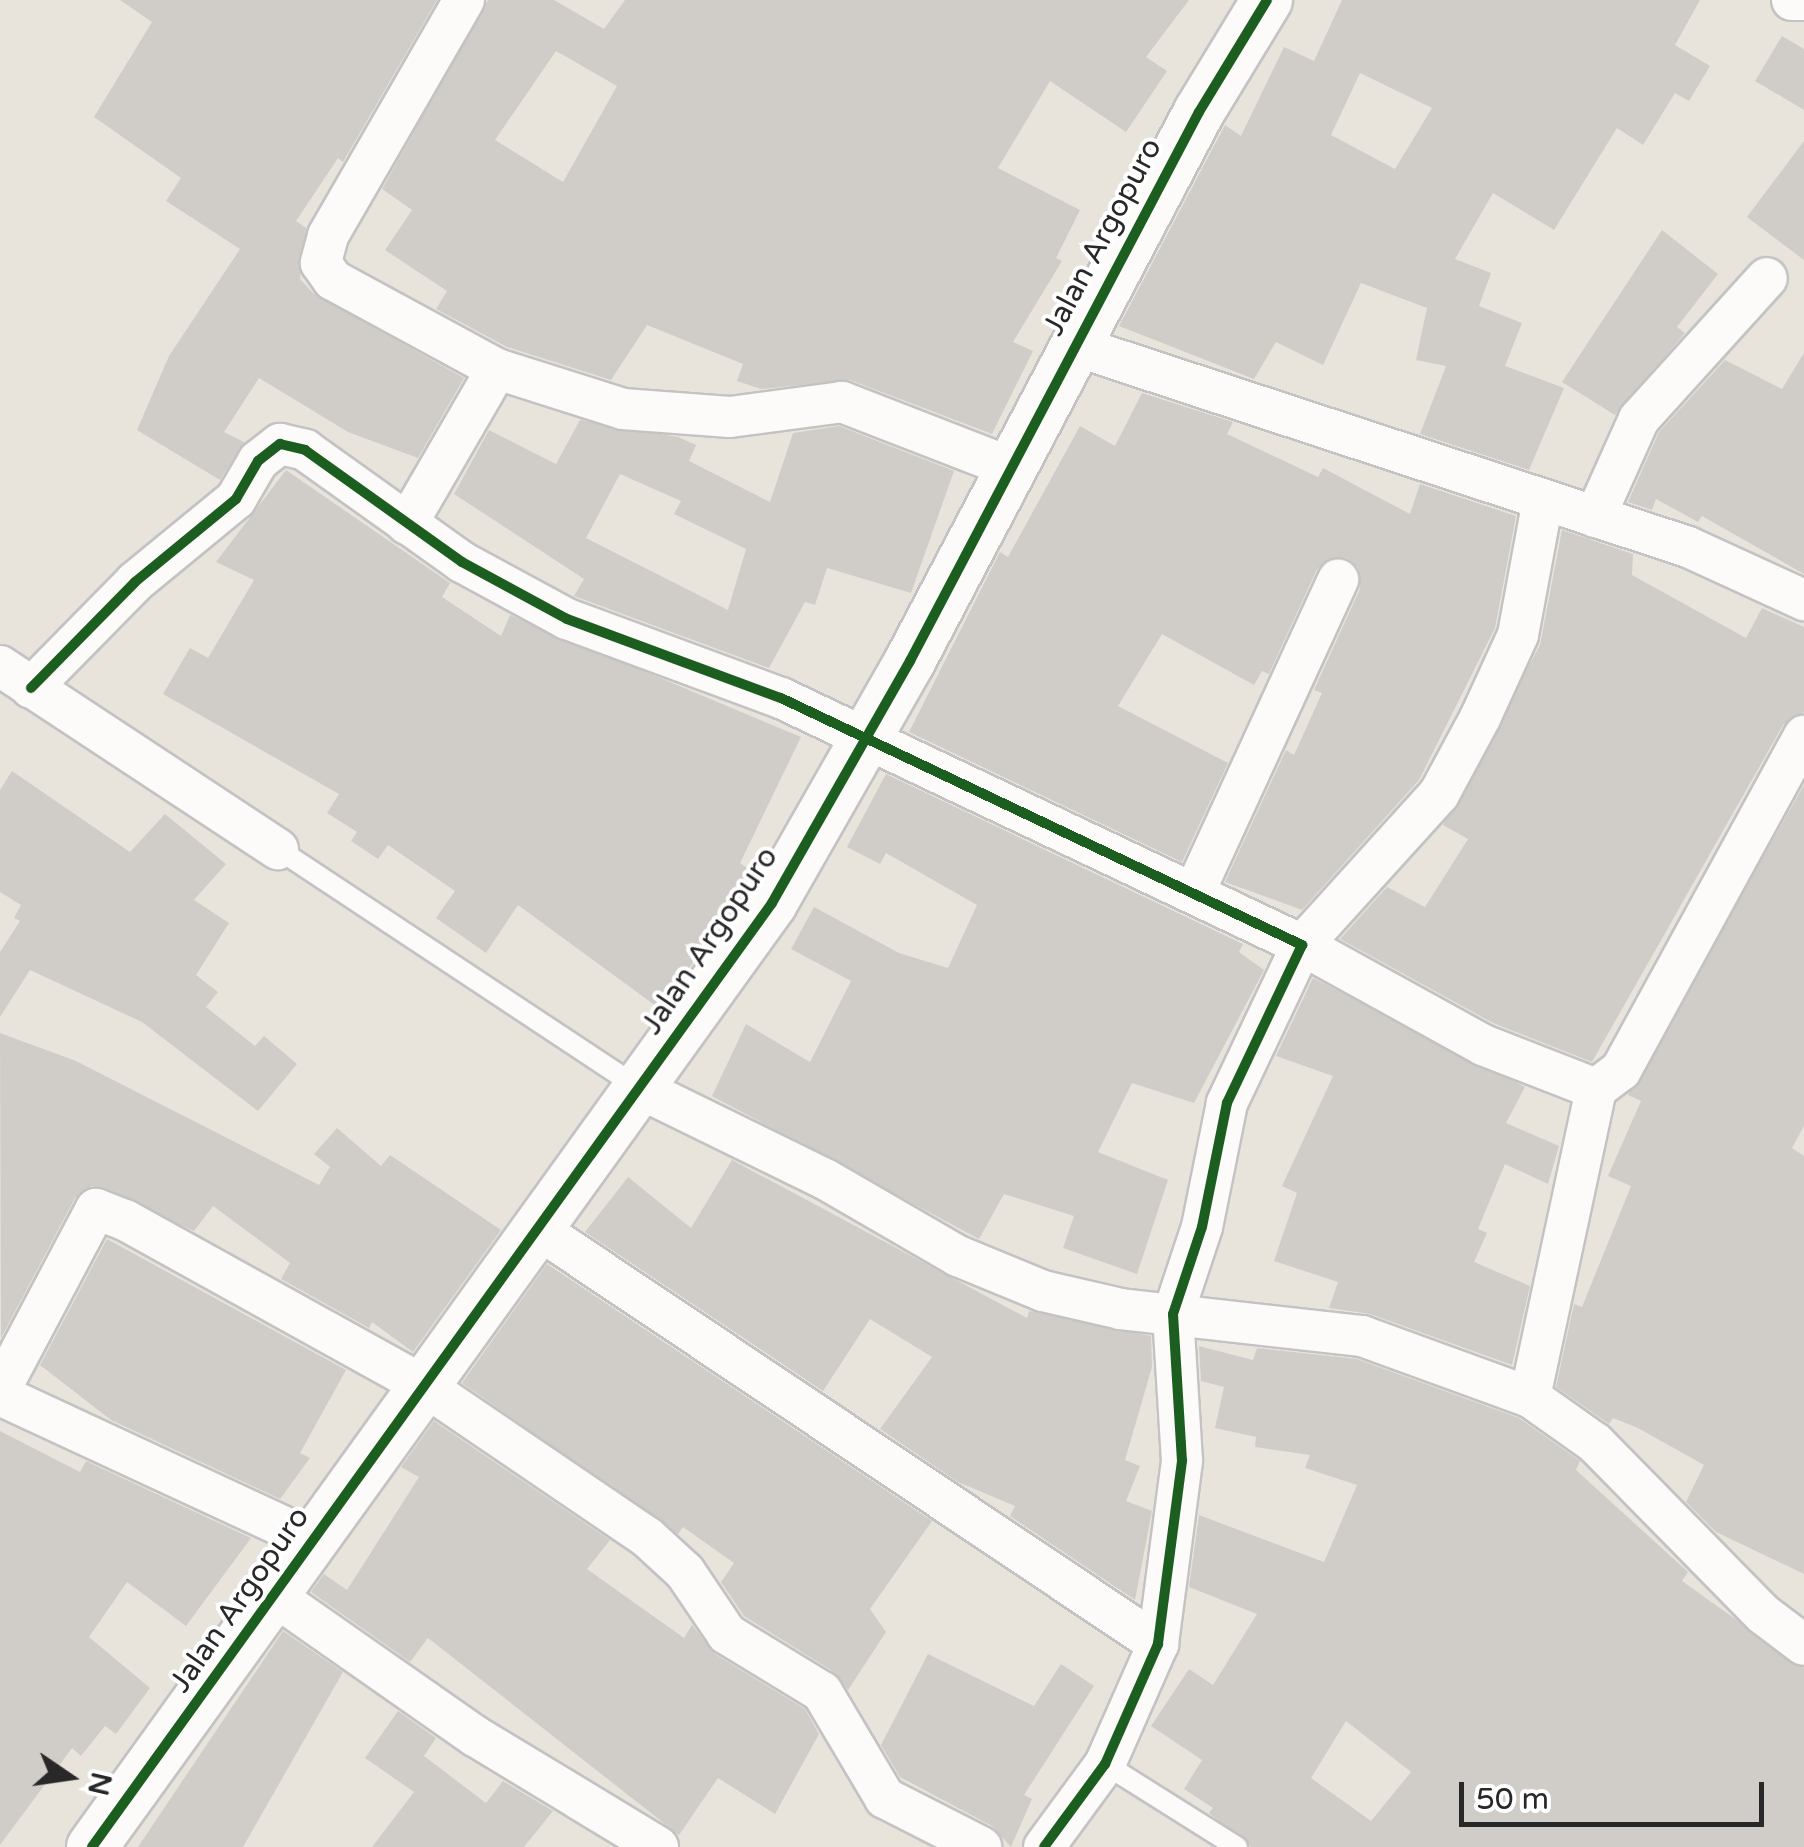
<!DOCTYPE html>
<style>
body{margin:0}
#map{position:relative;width:1804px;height:1847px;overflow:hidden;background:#e8e4dc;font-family:"Varela Round",sans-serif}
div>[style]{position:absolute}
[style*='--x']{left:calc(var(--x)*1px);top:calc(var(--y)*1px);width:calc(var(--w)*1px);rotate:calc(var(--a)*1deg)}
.building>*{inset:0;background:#d0cdc8}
.roads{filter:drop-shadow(2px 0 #c4c3c3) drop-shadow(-2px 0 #c4c3c3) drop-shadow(0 2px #c4c3c3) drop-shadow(0 -2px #c4c3c3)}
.service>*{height:20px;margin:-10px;padding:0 10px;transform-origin:10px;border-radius:10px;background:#fcfbfa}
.minor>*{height:40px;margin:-20px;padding:0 20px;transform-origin:20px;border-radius:20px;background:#fcfbfa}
.tertiary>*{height:50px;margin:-25px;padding:0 25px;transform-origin:25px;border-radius:25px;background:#fcfbfa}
.cycleway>*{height:10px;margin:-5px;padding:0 5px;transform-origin:5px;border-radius:5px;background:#1b5e20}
span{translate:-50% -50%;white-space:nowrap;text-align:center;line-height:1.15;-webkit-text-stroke:8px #fff;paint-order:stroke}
.street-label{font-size:30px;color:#282828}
.north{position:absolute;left:20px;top:1727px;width:100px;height:100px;-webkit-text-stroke:8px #fff;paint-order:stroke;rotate:103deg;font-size:28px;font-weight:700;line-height:40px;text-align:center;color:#282828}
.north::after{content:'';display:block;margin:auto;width:35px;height:45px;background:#282828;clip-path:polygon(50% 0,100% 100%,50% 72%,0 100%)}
.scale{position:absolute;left:1459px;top:1782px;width:305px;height:45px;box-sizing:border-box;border:5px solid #282828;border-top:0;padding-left:12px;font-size:30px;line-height:35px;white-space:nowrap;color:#282828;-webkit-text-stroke:8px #fff;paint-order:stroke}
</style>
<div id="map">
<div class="building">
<div style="clip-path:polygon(120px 0,437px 0,343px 162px,338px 158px,296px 221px,306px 228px,300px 279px,314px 294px,464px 378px,418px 458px,348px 432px,259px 378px,224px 432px,244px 442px,220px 480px,137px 430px,169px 356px,240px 249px,166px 201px,181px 178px,94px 117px,152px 22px)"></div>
<div style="clip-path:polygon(evenodd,488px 0,554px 0,604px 29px,625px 0,1189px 0,1146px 57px,1167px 71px,1126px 132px,1050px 81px,998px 168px,1080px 210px,1056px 258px,1062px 261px,1013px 342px,1033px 351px,992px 434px,850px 380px,761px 389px,737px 381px,743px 364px,647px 325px,611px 380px,507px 347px,436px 309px,447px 291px,385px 250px,412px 210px,382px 189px,488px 0,556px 51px,617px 86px,563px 182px,495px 140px,556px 51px)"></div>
<div style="clip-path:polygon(evenodd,1342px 0,1700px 0,1675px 45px,1710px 66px,1689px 101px,1675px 93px,1643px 145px,1617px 128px,1554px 230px,1493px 193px,1455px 259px,1491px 273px,1479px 306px,1522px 323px,1505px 366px,1564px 388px,1529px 470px,1420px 434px,1446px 366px,1416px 360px,1427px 308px,1361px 283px,1323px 365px,1276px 342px,1254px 379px,1119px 326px,1225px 125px,1241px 136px,1284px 47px,1314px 61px,1342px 0,1360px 73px,1432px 108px,1395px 169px,1331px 135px,1360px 73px)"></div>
<div style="clip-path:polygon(1782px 36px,1804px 49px,1804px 110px,1755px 81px)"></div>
<div style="clip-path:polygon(1804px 141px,1804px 260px,1747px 217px)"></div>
<div style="clip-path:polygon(1662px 230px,1718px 274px,1677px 327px,1685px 333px,1615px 415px,1562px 382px)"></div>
<div style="clip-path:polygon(1804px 353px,1804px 574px,1702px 516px,1698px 522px,1656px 499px,1652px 510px,1628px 502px,1659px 432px,1725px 360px,1782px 389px)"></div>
<div style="clip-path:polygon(1142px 393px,1233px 422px,1227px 434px,1318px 477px,1323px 468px,1410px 514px,1420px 484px,1516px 516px,1495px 628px,1419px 780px,1302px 910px,1225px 882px,1286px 750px,1294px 755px,1322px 693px,1314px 690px,1360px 589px,1358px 567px,1347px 558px,1317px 569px,1269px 674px,1262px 671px,1254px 685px,1162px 634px,1118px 706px,1228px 763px,1182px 862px,909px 732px,1000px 552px,1008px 557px,1080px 426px,1115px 446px)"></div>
<div style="clip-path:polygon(evenodd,580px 420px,678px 437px,696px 445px,689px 461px,770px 502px,793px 433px,839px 426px,954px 471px,911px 593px,827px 568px,815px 605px,805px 602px,769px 668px,574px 596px,584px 579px,454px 494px,489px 430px,556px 464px,580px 420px,620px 474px,681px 501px,674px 514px,746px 549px,728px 610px,586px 538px,620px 474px)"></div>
<div style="clip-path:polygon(286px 470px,450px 583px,442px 597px,501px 636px,510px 615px,801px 737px,740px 863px,756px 874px,660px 1009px,518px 905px,486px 953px,436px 918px,455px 891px,388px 845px,378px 859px,351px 841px,357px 832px,327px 813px,339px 794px,163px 694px,190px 648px,208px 658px,254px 580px,216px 562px)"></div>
<div style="clip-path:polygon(1562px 530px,1633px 554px,1632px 575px,1746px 638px,1762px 608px,1804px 627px,1804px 712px,1783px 725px,1592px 1062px,1493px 1023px,1340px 939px,1387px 887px,1425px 907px,1468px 839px,1443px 825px,1540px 645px)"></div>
<div style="clip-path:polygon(12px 771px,130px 852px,165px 814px,226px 864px,194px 900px,229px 923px,196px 975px,218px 992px,206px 1007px,255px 1046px,264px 1036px,297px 1064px,258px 1111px,142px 1022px,30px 970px,0 1017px,0 952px,20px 921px,14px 918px,21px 905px,0 892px,0 790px)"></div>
<div style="clip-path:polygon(886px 774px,1243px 944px,1239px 952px,1264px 970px,1194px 1103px,1132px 1083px,1098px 1152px,1168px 1180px,1137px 1274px,1063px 1248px,1074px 1216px,1004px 1194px,979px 1239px,712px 1096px,746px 1024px,810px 1062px,851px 981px,791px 949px,814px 907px,899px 953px,948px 968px,977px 905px,886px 853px,880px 864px,847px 847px)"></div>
<div style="clip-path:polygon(1804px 785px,1804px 1126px,1792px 1148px,1804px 1156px,1804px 1574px,1716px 1532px,1686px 1502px,1704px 1465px,1638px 1428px,1613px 1418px,1609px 1424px,1556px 1387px,1574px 1304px,1582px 1307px,1631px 1186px,1608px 1176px,1641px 1101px,1628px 1095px)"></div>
<div style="clip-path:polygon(1313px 978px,1525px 1087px,1506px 1123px,1559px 1146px,1548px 1184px,1505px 1164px,1478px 1229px,1487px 1233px,1474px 1262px,1530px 1286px,1512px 1365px,1370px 1314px,1329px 1308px,1338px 1282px,1274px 1261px,1297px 1193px,1282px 1186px,1333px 1076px,1276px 1056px)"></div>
<div style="clip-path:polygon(0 1033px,76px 1061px,319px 1185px,330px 1167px,314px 1154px,337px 1128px,381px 1166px,390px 1155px,501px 1230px,413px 1352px,372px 1322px,369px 1328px,281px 1279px,290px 1263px,213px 1206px,194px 1231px,92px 1186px,75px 1198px,1px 1338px)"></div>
<div style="clip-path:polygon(732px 1160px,1027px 1318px,1029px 1311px,1151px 1336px,1152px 1367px,1125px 1460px,1140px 1466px,1126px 1501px,1152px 1511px,1135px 1600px,1010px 1516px,1015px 1506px,958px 1482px,880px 1429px,932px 1357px,870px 1319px,823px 1391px,585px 1232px,628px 1177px,691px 1228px)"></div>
<div style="clip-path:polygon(107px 1239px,346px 1370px,300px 1453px,310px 1458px,280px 1499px,111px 1420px,40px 1365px)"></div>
<div style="clip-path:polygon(547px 1264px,932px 1521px,870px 1609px,886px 1632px,848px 1690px,834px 1672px,744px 1616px,721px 1582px,734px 1563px,683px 1527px,678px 1534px,462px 1383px)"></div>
<div style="clip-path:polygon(evenodd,1199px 1346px,1253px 1360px,1257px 1348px,1357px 1359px,1519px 1418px,1580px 1461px,1576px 1470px,1688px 1572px,1682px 1581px,1804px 1668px,1804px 1847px,1251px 1847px,1209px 1813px,1213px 1808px,1184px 1789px,1202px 1760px,1151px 1726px,1189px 1669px,1213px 1685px,1257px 1614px,1189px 1587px,1199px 1515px,1324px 1562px,1357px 1485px,1305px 1468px,1310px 1455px,1255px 1447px,1256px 1437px,1215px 1428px,1224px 1387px,1201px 1381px,1199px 1346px,1346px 1721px,1411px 1772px,1371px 1821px,1311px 1778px,1346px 1721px)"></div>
<div style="clip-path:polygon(434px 1421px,610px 1540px,587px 1569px,684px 1638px,692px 1625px,715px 1654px,805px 1709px,819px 1734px,775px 1814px,718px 1778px,679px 1835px,428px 1638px,410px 1662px,311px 1592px,324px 1574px,347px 1590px,419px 1477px,401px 1467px)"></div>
<div style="clip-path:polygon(0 1431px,80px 1472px,86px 1461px,251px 1538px,186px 1626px,127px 1582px,89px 1637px,150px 1688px,116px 1734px,105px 1726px,81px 1756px,72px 1748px,0 1845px)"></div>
<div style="clip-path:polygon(283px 1631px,343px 1672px,243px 1847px,138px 1847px)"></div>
<div style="clip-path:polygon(928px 1654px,1034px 1706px,1061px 1664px,1094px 1686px,1024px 1795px,1032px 1799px,1011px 1847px,992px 1826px,900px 1777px,881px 1745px)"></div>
<div style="clip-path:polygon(398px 1711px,436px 1738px,424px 1756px,486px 1803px,503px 1781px,553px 1811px,524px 1847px,372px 1847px,414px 1792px,365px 1758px)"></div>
</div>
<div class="roads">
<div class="service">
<div style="--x:278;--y:849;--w:433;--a:33.5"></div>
<div style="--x:1105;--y:1764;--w:156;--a:32.2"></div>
</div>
<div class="minor">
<div style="--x:464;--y:0;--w:272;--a:120"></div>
<div style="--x:328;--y:236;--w:28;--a:105"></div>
<div style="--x:321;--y:263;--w:21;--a:55"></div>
<div style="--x:333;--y:280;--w:187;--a:28.5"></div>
<div style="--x:497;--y:369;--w:132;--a:17.6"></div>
<div style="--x:623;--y:409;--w:107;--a:4.3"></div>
<div style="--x:730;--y:417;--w:113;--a:-7.6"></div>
<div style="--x:842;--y:402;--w:180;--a:21.2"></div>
<div style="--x:1792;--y:0;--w:12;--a:0"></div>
<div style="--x:1073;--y:345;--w:647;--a:18.18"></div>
<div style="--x:1688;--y:547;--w:128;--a:24.6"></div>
<div style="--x:1543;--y:500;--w:137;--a:100.5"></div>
<div style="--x:1518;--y:635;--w:91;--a:114.6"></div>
<div style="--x:1480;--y:718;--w:86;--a:118.3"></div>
<div style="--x:1439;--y:794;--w:204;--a:132.2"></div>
<div style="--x:1302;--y:945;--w:207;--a:28.9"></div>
<div style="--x:1483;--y:1045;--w:121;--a:21.3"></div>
<div style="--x:1596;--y:1089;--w:31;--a:-37"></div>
<div style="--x:1621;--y:1070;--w:381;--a:-61.3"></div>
<div style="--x:1595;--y:517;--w:107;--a:-65.8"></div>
<div style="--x:1639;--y:419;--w:190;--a:-47.8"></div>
<div style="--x:407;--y:524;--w:179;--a:-59.9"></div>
<div style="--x:0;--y:666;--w:333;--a:33.4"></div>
<div style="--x:31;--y:688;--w:148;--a:-45.5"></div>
<div style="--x:135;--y:582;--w:131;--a:-39.4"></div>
<div style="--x:236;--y:499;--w:44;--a:-59.9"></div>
<div style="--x:258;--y:461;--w:28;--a:-38"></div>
<div style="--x:280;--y:444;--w:26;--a:13"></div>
<div style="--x:305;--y:450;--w:193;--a:35.5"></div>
<div style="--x:462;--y:562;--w:119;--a:28.5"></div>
<div style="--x:567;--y:619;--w:228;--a:20.3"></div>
<div style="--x:781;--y:698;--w:577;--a:25.37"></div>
<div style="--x:1302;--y:945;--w:175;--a:115.4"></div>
<div style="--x:1227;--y:1103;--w:126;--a:101.4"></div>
<div style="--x:1202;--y:1227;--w:92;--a:108.4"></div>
<div style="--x:1173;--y:1314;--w:147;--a:86.5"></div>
<div style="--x:1182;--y:1461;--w:185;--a:97.5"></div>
<div style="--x:1158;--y:1644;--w:131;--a:113.8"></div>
<div style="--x:1105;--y:1764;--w:103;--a:126.3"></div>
<div style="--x:1194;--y:893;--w:345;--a:-65.3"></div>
<div style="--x:639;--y:1088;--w:207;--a:26.1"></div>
<div style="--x:825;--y:1179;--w:154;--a:30.1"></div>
<div style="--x:958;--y:1256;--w:92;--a:22.4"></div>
<div style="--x:1043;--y:1291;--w:80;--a:13"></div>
<div style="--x:1121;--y:1309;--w:243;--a:6.4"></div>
<div style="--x:1362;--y:1336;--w:179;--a:20"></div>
<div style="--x:1530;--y:1397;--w:80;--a:35.3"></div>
<div style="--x:1595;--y:1443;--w:240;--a:45.5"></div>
<div style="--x:1763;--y:1614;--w:51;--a:37.1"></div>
<div style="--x:535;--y:1227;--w:750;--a:33.8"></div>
<div style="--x:0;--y:1390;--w:205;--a:-62.1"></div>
<div style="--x:96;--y:1209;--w:31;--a:21"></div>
<div style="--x:125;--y:1220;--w:344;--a:29"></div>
<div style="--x:426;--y:1387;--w:267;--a:34.2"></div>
<div style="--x:647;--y:1537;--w:52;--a:42.6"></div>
<div style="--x:685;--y:1572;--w:75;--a:55.9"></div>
<div style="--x:727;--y:1634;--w:111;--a:31.4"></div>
<div style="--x:822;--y:1692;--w:123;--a:59.3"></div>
<div style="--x:885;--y:1798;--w:108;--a:27"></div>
<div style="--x:0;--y:1395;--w:344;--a:24.9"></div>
<div style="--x:1530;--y:1397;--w:315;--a:-77.9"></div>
<div style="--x:272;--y:1594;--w:248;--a:35"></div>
<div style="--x:475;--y:1736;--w:214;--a:31.2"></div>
</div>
<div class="tertiary">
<div style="--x:92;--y:1847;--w:1163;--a:-54.23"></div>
<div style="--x:772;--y:903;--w:279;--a:-60.3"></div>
<div style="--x:910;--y:661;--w:620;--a:-62.24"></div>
<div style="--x:1199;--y:112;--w:131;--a:-58.7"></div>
</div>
</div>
<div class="cycleway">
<div style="--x:31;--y:688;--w:148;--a:-45.5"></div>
<div style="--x:135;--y:582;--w:131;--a:-39.4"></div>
<div style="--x:236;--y:499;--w:44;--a:-59.9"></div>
<div style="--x:258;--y:461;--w:28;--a:-38"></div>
<div style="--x:280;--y:444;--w:26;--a:13"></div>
<div style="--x:305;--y:450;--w:193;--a:35.5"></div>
<div style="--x:462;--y:562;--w:119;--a:28.5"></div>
<div style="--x:567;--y:619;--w:228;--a:20.3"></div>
<div style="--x:781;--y:698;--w:577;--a:25.37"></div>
<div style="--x:1302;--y:945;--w:175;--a:115.4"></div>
<div style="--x:1227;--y:1103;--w:126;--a:101.4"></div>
<div style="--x:1202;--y:1227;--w:92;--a:108.4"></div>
<div style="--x:1173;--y:1314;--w:147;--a:86.5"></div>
<div style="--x:1182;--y:1461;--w:185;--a:97.5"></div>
<div style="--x:1158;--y:1644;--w:131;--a:113.8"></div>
<div style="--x:1105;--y:1764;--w:103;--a:126.3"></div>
<div style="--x:92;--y:1847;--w:1163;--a:-54.23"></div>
<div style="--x:772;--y:903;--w:279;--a:-60.3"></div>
<div style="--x:910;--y:661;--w:620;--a:-62.24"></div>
<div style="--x:1199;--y:112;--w:131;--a:-58.7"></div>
</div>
<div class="street-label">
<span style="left:1103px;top:237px;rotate:-62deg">Jalan Argopuro</span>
<span style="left:710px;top:941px;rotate:-56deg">Jalan Argopuro</span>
<span style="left:240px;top:1600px;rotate:-55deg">Jalan Argopuro</span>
</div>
<div class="north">N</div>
<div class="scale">50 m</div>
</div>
